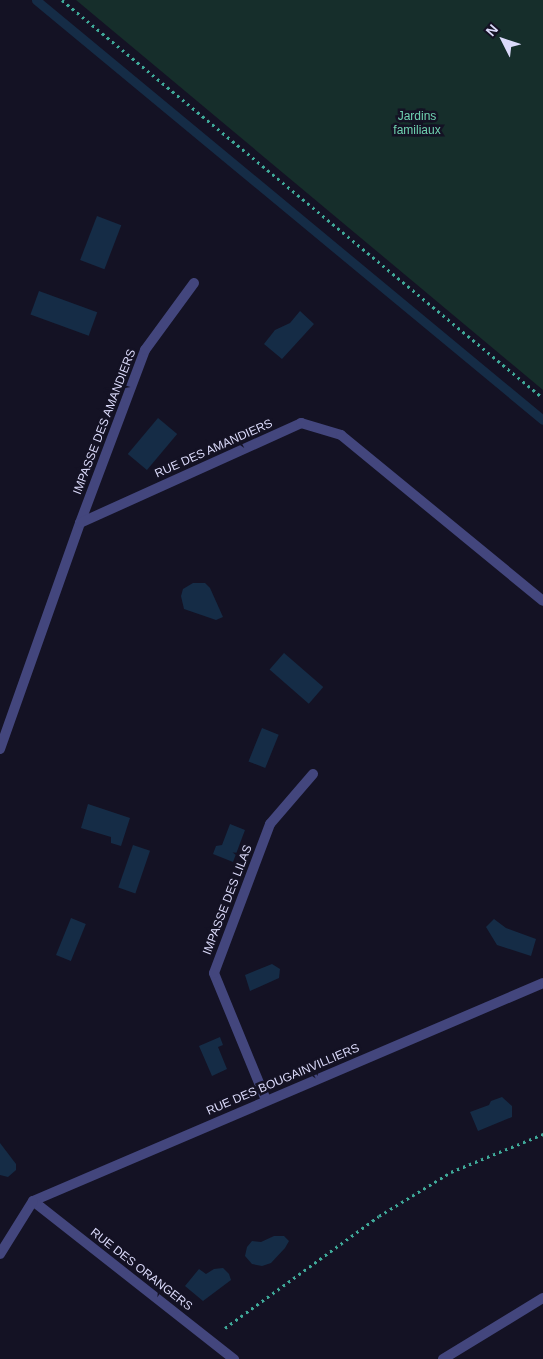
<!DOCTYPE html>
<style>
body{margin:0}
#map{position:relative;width:543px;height:1359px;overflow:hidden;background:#141224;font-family:Arial,sans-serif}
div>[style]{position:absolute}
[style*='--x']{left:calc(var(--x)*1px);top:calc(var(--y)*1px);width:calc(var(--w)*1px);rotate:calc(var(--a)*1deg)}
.green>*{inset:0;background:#162e2b}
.water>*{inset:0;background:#152c46;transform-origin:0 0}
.stream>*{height:9px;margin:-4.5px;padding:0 4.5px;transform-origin:4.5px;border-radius:4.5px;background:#152c46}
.path>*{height:3px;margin-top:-1.5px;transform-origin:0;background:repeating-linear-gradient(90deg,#3fa999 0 2.5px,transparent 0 6.5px)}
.street>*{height:10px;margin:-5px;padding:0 5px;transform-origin:5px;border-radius:5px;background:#43467d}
span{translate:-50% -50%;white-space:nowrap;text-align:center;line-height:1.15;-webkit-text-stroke:5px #141224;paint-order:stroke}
.park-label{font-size:12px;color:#6fd1b0}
.street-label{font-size:12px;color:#dbdafa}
.north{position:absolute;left:478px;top:15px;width:50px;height:50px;-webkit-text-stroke:4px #141224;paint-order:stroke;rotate:311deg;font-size:14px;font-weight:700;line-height:20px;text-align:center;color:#dbdafa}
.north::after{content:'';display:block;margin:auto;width:18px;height:22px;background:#dbdafa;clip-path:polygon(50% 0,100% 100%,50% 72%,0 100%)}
</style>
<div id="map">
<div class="green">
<div style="clip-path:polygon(76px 0,543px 0,543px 390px)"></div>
</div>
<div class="water">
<div style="left:97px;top:216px;width:26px;height:47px;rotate:21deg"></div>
<div style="left:39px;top:291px;width:62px;height:25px;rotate:20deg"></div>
<div style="clip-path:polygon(300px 311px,314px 324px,282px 359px,264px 344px,275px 330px,290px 323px)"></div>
<div style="left:158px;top:418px;width:25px;height:47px;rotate:40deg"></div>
<div style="clip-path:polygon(193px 583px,205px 583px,210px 588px,223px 617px,216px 620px,184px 609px,181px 596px,183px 589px)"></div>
<div style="left:284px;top:653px;width:52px;height:22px;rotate:41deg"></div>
<div style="left:262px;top:728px;width:18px;height:36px;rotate:22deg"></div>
<div style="clip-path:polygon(88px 804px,130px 818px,121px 846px,111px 843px,111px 837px,81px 828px)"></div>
<div style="clip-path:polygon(230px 824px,245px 830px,233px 862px,213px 854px,216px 846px,222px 845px)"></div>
<div style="left:133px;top:845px;width:18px;height:45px;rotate:19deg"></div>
<div style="left:71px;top:918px;width:16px;height:40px;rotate:22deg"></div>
<div style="clip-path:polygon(494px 919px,506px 928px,536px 939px,531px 956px,497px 945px,486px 927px)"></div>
<div style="clip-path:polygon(272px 964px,280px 969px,279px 978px,250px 991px,245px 975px)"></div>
<div style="clip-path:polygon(220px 1037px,223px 1045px,218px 1047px,227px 1069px,212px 1076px,199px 1046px)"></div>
<div style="clip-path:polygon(502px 1097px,512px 1106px,512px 1117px,478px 1131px,470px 1112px,489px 1105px,491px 1101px)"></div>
<div style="clip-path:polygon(0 1143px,16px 1164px,16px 1170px,8px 1177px,0 1175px)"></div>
<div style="clip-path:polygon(274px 1236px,284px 1236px,289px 1241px,285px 1248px,271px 1263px,262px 1266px,252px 1264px,245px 1256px,247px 1247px,252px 1241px,261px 1242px)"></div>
<div style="clip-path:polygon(223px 1268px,229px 1274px,231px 1280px,203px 1301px,185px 1286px,199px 1269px,206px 1274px,214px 1269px)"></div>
</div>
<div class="stream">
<div style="--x:36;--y:0;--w:658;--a:39.64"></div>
</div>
<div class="path">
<div style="--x:62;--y:0;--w:624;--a:39.61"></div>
<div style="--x:225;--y:1328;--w:190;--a:-36"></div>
<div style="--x:379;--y:1216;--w:84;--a:-31.4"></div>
<div style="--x:451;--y:1172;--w:100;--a:-22.4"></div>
</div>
<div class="street">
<div style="--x:80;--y:523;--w:185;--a:-69.4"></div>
<div style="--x:145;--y:350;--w:83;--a:-53.8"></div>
<div style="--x:0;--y:749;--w:240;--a:-70.5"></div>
<div style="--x:80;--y:523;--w:243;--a:-24.3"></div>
<div style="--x:301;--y:423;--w:42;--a:16.7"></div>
<div style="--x:341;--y:435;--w:261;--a:39.4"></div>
<div style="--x:266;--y:1100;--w:137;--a:-112.3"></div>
<div style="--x:214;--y:973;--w:159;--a:-69.4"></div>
<div style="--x:270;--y:824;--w:66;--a:-49.3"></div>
<div style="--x:33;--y:1201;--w:555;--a:-23.14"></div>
<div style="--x:33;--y:1201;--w:256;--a:38.2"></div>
<div style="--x:0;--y:1254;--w:62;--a:-58.1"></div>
<div style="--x:443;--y:1359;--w:117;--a:-31.4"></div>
</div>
<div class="park-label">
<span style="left:417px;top:124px">Jardins<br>familiaux</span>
</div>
<div class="street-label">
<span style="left:105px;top:422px;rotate:-69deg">IMPASSE DES AMANDIERS</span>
<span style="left:214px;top:449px;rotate:-24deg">RUE DES AMANDIERS</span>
<span style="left:228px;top:900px;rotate:-69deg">IMPASSE DES LILAS</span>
<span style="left:283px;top:1080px;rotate:-23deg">RUE DES BOUGAINVILLIERS</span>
<span style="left:141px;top:1270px;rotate:38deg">RUE DES ORANGERS</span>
</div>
<div class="north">N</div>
</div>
